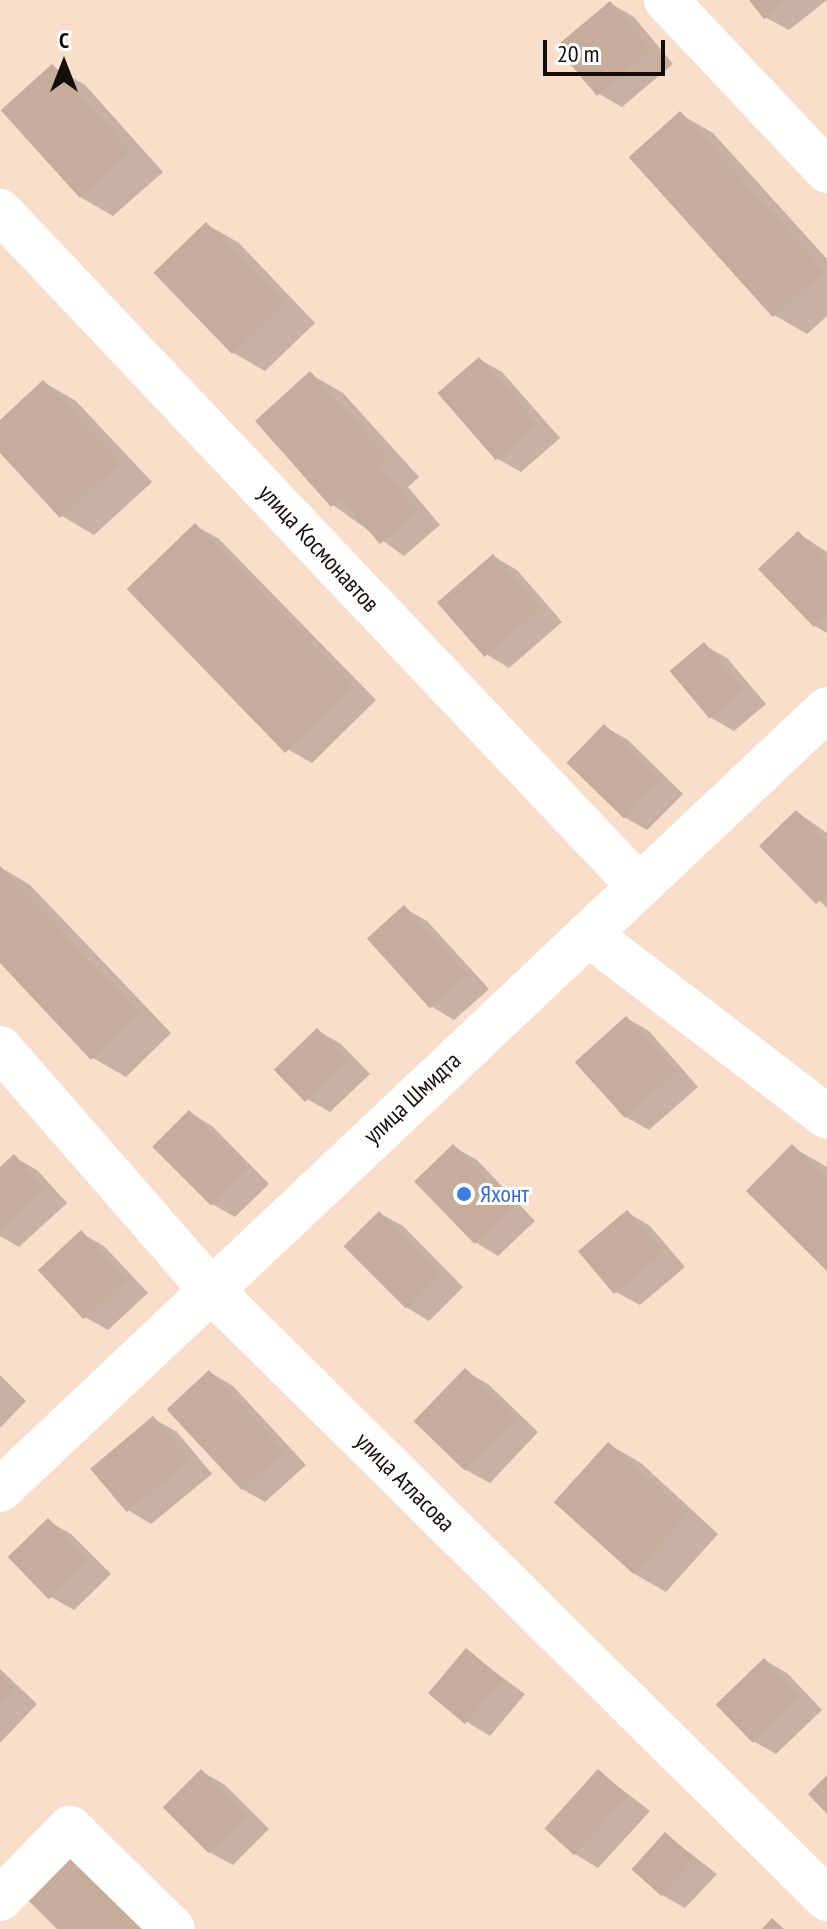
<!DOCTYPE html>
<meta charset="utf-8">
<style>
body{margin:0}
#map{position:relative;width:827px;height:1929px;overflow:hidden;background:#f8decb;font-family:"PT Sans Narrow",sans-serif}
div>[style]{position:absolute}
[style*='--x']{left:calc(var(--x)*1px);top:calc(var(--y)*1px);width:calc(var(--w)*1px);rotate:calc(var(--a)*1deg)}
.shadow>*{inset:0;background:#0003}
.building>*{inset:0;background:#c5ac9b;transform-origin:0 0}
.minor>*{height:44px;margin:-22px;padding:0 22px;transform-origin:22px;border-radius:22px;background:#fff}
.dots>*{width:22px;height:22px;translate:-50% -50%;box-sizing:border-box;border:4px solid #fff;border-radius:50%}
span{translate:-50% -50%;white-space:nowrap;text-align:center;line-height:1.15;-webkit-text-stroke:6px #fff;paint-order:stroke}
.street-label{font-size:24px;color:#150d07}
.shop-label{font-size:24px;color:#366cbe}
.left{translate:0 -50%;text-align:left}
.north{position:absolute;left:24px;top:24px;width:80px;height:80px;-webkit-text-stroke:6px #fff;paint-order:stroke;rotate:0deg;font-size:22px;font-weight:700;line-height:32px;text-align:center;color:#150d07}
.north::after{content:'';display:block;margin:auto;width:28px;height:36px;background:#150d07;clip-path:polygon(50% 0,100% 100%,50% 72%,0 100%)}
.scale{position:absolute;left:543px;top:40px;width:122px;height:36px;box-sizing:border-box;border:4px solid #150d07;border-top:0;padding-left:10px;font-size:24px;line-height:28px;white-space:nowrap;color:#150d07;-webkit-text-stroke:6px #fff;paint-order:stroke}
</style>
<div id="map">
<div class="shadow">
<div style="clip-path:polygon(752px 0,827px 0,789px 30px,765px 17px)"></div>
<div style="clip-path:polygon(610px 3px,634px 17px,673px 64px,622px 107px,599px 94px,559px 47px)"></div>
<div style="clip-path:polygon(52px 66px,85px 85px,163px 172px,113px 216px,80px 197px)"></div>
<div style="clip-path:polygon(680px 114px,713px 133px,827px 259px,827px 316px,807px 334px,774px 315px)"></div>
<div style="clip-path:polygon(206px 224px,239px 243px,315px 323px,265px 371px,232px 352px)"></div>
<div style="clip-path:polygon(479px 359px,502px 372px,560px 438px,521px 472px,498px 459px,440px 392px)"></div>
<div style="clip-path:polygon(310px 374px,343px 393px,419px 477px,408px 487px,440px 525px,404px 556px,333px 505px)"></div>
<div style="clip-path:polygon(43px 382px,76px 401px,152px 482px,94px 535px,62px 516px,0 450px,0 422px)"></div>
<div style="clip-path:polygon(196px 526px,219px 539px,376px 700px,312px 763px,289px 750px,131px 590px)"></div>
<div style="clip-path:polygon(798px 533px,827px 552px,827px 633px,815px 626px)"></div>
<div style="clip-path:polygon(493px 556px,517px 570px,562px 622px,509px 668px,486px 654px)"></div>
<div style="clip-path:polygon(704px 645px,727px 658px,766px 704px,734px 731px,710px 717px)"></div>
<div style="clip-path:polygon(605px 727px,628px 740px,683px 794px,647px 830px,624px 817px)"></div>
<div style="clip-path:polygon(797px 812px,827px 833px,827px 908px,762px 846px)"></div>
<div style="clip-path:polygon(0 867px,30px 885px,171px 1033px,126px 1077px,93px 1058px,0 960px)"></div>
<div style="clip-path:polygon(404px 908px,427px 921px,489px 989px,454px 1020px,431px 1006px)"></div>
<div style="clip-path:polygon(626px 1018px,649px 1031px,698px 1087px,649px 1130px,626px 1117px,576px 1062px)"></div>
<div style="clip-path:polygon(318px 1031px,341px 1044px,370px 1074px,330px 1112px,307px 1099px)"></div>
<div style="clip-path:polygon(189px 1112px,212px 1126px,269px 1184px,235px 1217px,212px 1204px,155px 1146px)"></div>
<div style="clip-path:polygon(454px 1147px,477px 1160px,535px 1221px,498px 1256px,475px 1242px)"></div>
<div style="clip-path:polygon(792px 1147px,827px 1167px,827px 1268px)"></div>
<div style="clip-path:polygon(14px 1157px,37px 1170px,67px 1203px,19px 1247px,0 1236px,0 1170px)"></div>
<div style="clip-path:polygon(627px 1212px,650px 1226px,685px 1267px,640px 1305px,616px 1292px)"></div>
<div style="clip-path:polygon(379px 1213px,403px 1226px,463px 1287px,429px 1321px,406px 1307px)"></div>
<div style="clip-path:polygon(81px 1233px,104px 1246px,148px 1293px,108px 1330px,85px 1317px)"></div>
<div style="clip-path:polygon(465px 1371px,488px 1384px,538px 1432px,490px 1483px,466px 1470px,416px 1421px)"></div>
<div style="clip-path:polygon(209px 1372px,233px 1386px,306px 1465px,265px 1502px,242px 1489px,169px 1409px)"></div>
<div style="clip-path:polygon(0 1375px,26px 1401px,0 1428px)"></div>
<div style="clip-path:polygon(154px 1419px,177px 1432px,212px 1474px,151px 1524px,128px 1510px)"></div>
<div style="clip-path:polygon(608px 1444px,641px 1463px,718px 1534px,666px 1592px,633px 1573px)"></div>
<div style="clip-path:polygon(48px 1521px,71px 1534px,111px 1574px,74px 1610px,51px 1597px)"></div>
<div style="clip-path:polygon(466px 1651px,525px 1694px,490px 1736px,467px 1722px)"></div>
<div style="clip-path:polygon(764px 1660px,787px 1673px,822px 1710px,776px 1754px,753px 1741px)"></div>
<div style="clip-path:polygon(0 1669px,37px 1704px,0 1743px)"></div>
<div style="clip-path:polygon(201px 1771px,225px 1785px,269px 1829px,233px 1865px,209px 1852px)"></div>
<div style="clip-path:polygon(598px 1771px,650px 1811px,598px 1868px,575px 1854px)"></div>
<div style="clip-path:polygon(665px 1834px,717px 1874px,685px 1908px,662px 1895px)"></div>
</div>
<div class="building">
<div style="clip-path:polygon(749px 0,787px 0,764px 19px)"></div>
<div style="left:610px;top:1px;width:64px;height:71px;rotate:50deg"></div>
<div style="left:52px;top:64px;width:118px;height:69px;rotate:48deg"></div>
<div style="left:680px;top:111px;width:215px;height:69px;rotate:48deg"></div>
<div style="left:206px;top:222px;width:113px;height:73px;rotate:46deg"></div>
<div style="left:479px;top:357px;width:89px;height:55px;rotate:49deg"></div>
<div style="clip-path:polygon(310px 371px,387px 457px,379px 466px,418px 511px,380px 544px,341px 499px,331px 507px,255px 421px)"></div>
<div style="clip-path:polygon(43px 380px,120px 462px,60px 518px,0 453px,0 420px)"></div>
<div style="left:195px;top:523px;width:228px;height:95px;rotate:46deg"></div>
<div style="clip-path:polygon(798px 531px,827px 561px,827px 615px,814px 627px,758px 569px)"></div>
<div style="left:493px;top:554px;width:72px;height:74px;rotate:49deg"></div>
<div style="left:704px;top:642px;width:62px;height:45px;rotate:50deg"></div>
<div style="left:604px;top:724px;width:80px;height:54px;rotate:44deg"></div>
<div style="clip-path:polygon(796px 810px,827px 841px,827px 894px,816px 904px,759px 846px)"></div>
<div style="clip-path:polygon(0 866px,140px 1014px,91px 1060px,0 963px)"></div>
<div style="left:404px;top:905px;width:94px;height:50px;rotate:48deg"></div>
<div style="left:626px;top:1016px;width:75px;height:69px;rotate:48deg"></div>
<div style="left:317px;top:1028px;width:45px;height:60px;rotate:46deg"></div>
<div style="left:189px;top:1110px;width:83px;height:52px;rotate:45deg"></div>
<div style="left:453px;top:1144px;width:87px;height:54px;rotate:46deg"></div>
<div style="clip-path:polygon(792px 1144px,827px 1179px,827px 1271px,746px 1191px)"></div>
<div style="clip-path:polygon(14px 1154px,45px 1189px,0 1230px,0 1167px)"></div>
<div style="left:627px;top:1210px;width:56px;height:64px;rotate:50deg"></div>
<div style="left:379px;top:1211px;width:88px;height:50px;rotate:45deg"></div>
<div style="left:81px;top:1230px;width:67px;height:59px;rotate:47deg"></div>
<div style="left:465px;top:1368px;width:71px;height:74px;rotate:44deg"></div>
<div style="left:209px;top:1370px;width:110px;height:58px;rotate:47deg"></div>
<div style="left:153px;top:1416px;width:57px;height:82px;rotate:50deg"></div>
<div style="left:608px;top:1442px;width:107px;height:81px;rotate:42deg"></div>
<div style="left:48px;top:1518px;width:59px;height:56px;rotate:46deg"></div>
<div style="left:466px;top:1648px;width:48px;height:59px;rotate:40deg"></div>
<div style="left:764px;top:1658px;width:53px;height:67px;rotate:46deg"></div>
<div style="clip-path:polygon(0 1675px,15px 1690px,0 1706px)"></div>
<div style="left:201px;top:1769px;width:65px;height:54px;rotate:45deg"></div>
<div style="left:598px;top:1769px;width:40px;height:80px;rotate:42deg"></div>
<div style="clip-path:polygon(827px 1775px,827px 1814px,808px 1794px)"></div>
<div style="left:665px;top:1832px;width:40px;height:50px;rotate:42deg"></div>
<div style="clip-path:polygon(68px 1848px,152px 1929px,57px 1929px,23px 1895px)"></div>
<div style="clip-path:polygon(772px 1918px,784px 1929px,762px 1929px)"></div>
</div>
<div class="minor">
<div style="--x:666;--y:0;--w:235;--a:46.7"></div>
<div style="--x:0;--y:211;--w:929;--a:46.57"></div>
<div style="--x:588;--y:934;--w:301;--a:37.4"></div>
<div style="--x:0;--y:1048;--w:320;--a:48.9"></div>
<div style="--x:210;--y:1289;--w:868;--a:44.67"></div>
<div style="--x:0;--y:1490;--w:1137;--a:-43.36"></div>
<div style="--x:0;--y:1899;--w:100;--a:-45.4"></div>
<div style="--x:70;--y:1828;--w:144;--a:44.4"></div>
</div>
<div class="dots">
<div style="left:464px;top:1194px;background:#3f7fe0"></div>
</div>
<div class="street-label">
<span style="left:319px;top:548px;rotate:47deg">улица Космонавтов</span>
<span style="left:412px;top:1098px;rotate:-43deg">улица Шмидта</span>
<span style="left:405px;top:1482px;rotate:45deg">улица Атласова</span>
</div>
<div class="shop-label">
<span class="left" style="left:480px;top:1194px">Яхонт</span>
</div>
<div class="north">С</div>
<div class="scale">20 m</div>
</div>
